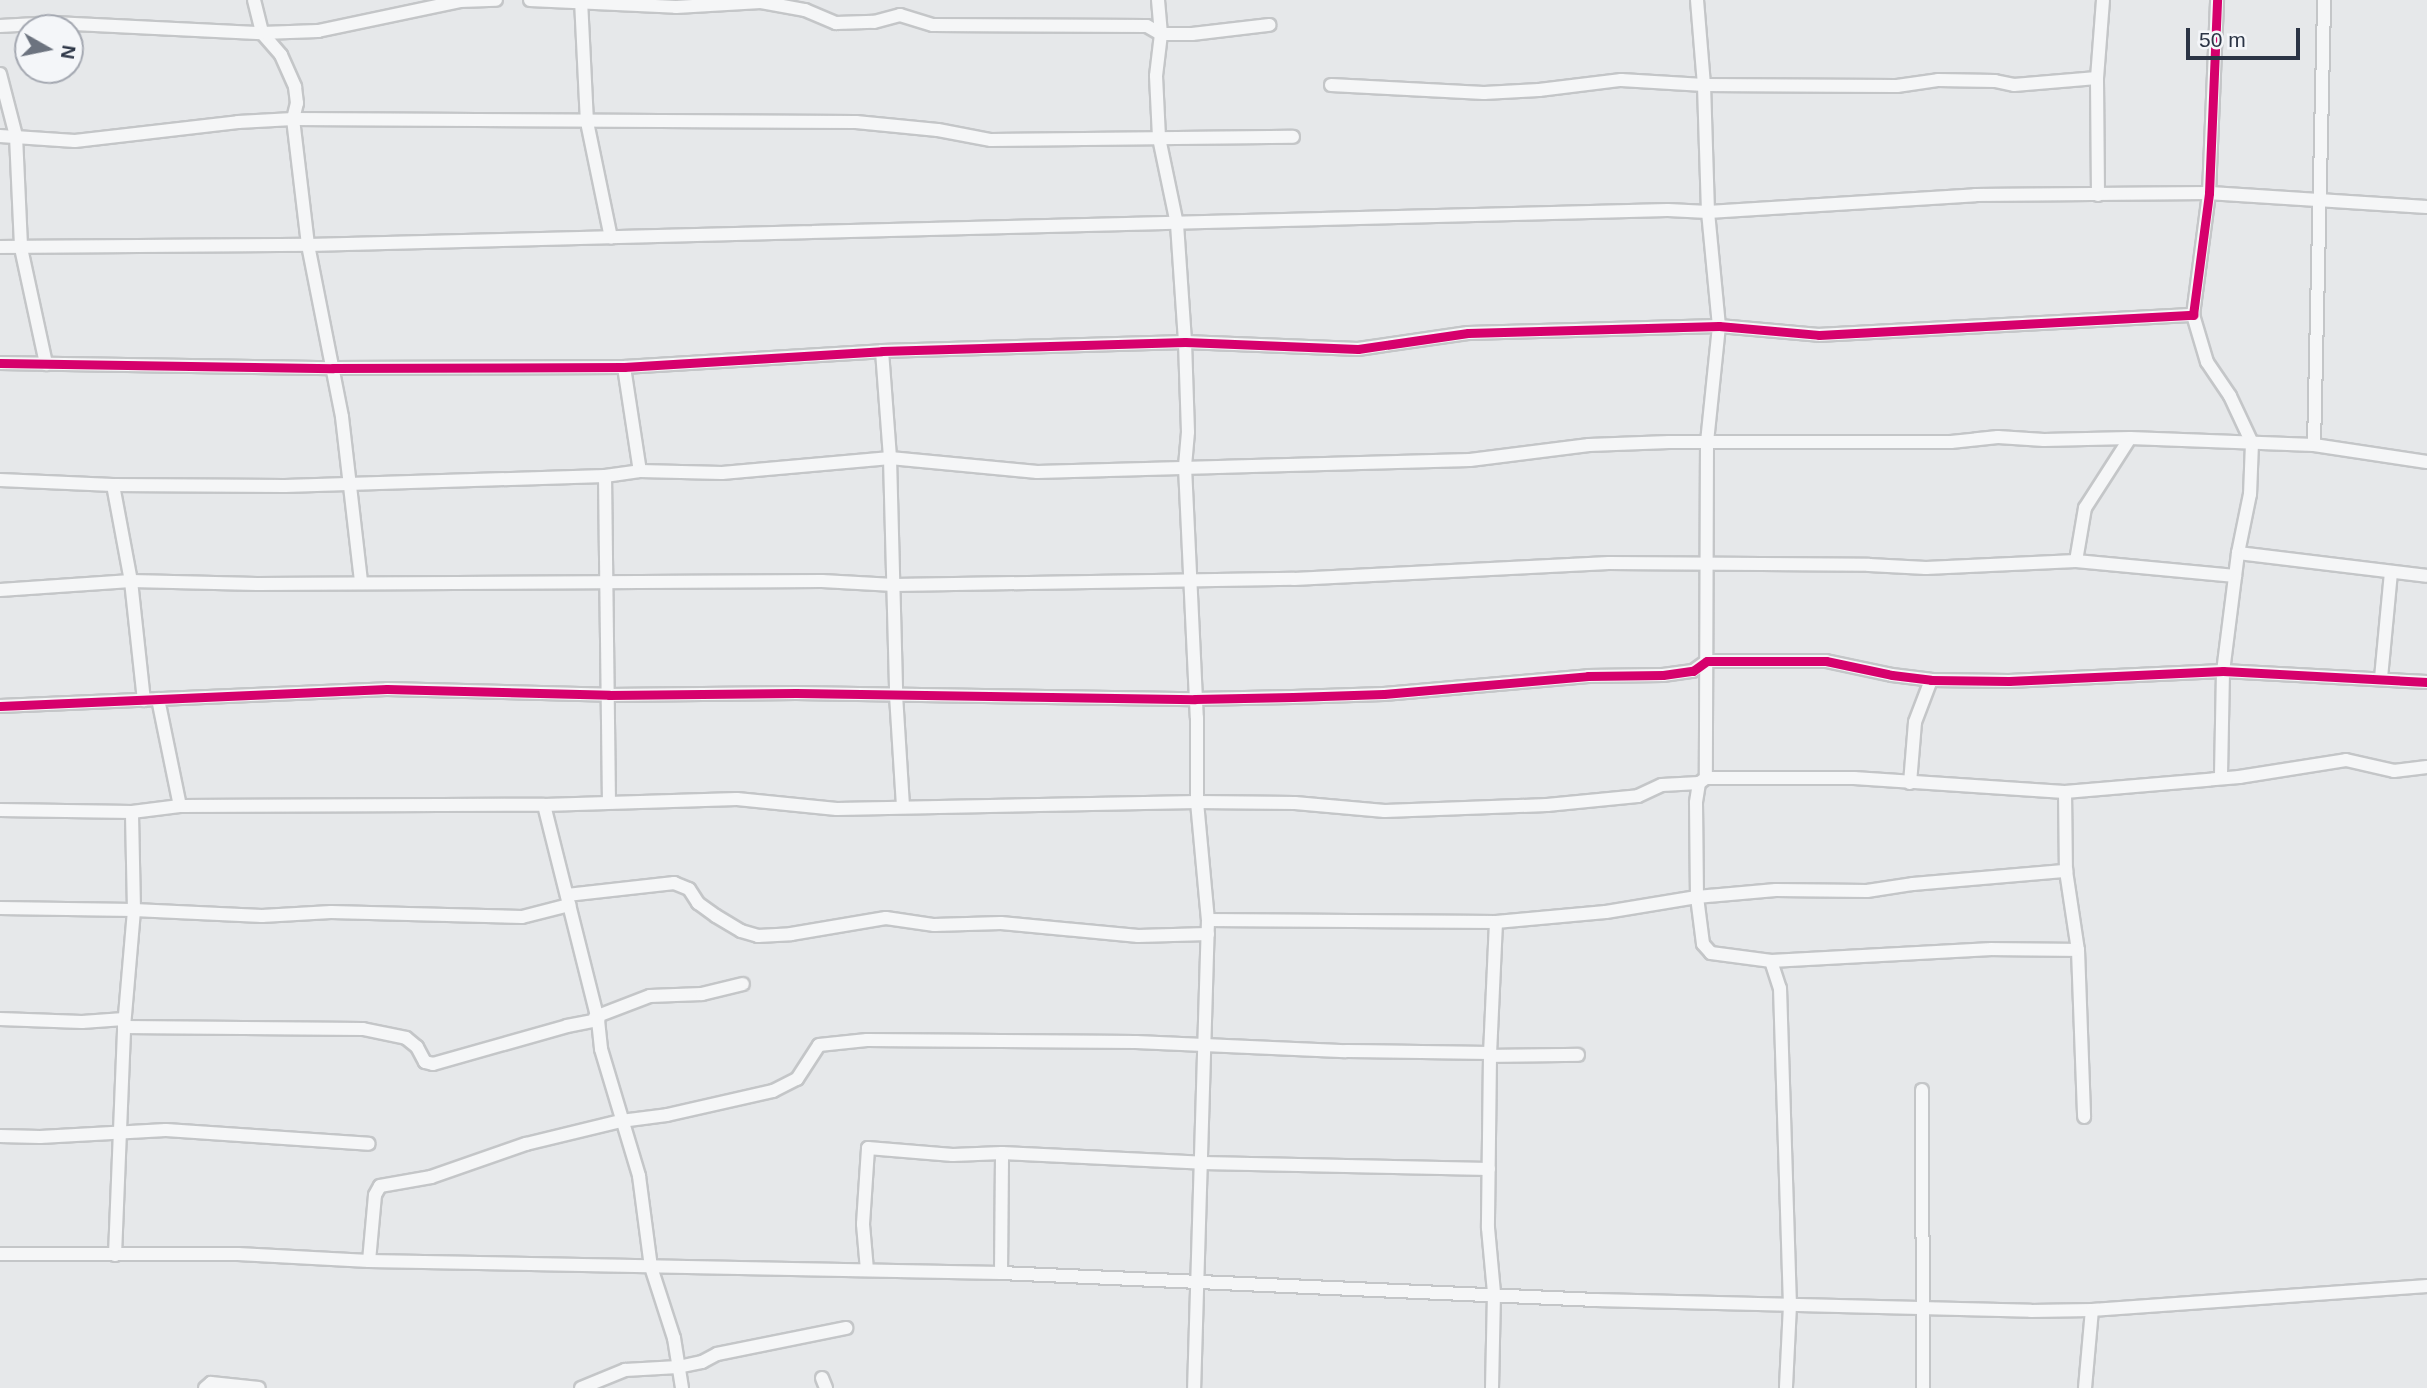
<!DOCTYPE html>
<style>
body{margin:0}
#map{position:relative;width:2427px;height:1388px;overflow:hidden;background:#e6e8ea;font-family:Helvetica,sans-serif}
div>[style]{position:absolute}
[style*='--x']{left:calc(var(--x)*1px);top:calc(var(--y)*1px);width:calc(var(--w)*1px);rotate:calc(var(--a)*1deg)}
.roads{filter:drop-shadow(2px 0 #c4c6c8) drop-shadow(-2px 0 #c4c6c8) drop-shadow(0 2px #c4c6c8) drop-shadow(0 -2px #c4c6c8)}
.minor>*{height:12px;margin:-6px;padding:0 6px;transform-origin:6px;border-radius:6px;background:#f5f6f7}
.cycleway>*{height:9px;margin:-4.5px;padding:0 4.5px;transform-origin:4.5px;border-radius:4.5px;background:#d6006c}
span{translate:-50% -50%;white-space:nowrap;text-align:center;line-height:1.15;-webkit-text-stroke:7px #f4f6f9;paint-order:stroke}
.north{position:absolute;left:14px;top:14px;width:70px;height:70px;box-sizing:border-box;background:#f4f6f9;border:2px solid #a4a8b1;border-radius:50%;rotate:99deg;font-size:19px;font-weight:700;line-height:28px;text-align:center;color:#2b3445}
.north::after{content:'';display:block;margin:auto;width:24px;height:32px;background:#6c737f;clip-path:polygon(50% 0,100% 100%,50% 72%,0 100%)}
.scale{position:absolute;left:2186px;top:28px;width:114px;height:32px;box-sizing:border-box;border:4px solid #2b3445;border-top:0;padding-left:9px;font-size:21px;line-height:24px;white-space:nowrap;color:#2b3445;-webkit-text-stroke:5px #f4f6f9;paint-order:stroke}
</style>
<div id="map">
<div class="roads">
<div class="minor">
<div style="--x:254;--y:0;--w:34;--a:76"></div>
<div style="--x:262;--y:33;--w:29;--a:49"></div>
<div style="--x:281;--y:55;--w:35;--a:66"></div>
<div style="--x:295;--y:87;--w:16;--a:83"></div>
<div style="--x:297;--y:103;--w:16;--a:104"></div>
<div style="--x:293;--y:119;--w:127;--a:83.2"></div>
<div style="--x:308;--y:245;--w:175;--a:78.8"></div>
<div style="--x:342;--y:417;--w:165;--a:83.4"></div>
<div style="--x:530;--y:0;--w:146;--a:2.7"></div>
<div style="--x:676;--y:7;--w:85;--a:-3.4"></div>
<div style="--x:761;--y:2;--w:45;--a:10.3"></div>
<div style="--x:805;--y:10;--w:34;--a:23"></div>
<div style="--x:836;--y:23;--w:38;--a:-2"></div>
<div style="--x:874;--y:22;--w:27;--a:-15"></div>
<div style="--x:900;--y:15;--w:34;--a:17"></div>
<div style="--x:933;--y:25;--w:214;--a:0.3"></div>
<div style="--x:1147;--y:26;--w:16;--a:30"></div>
<div style="--x:1161;--y:34;--w:31;--a:0"></div>
<div style="--x:1192;--y:34;--w:78;--a:-6.7"></div>
<div style="--x:581;--y:0;--w:122;--a:87.2"></div>
<div style="--x:587;--y:122;--w:118;--a:78.3"></div>
<div style="--x:1158;--y:0;--w:34;--a:85"></div>
<div style="--x:1161;--y:34;--w:42;--a:96.8"></div>
<div style="--x:1156;--y:76;--w:62;--a:87.2"></div>
<div style="--x:1159;--y:138;--w:88;--a:78.2"></div>
<div style="--x:1177;--y:224;--w:118;--a:86.1"></div>
<div style="--x:1185;--y:342;--w:90;--a:88.1"></div>
<div style="--x:1188;--y:432;--w:35;--a:95"></div>
<div style="--x:1185;--y:467;--w:251;--a:87.3"></div>
<div style="--x:1197;--y:718;--w:84;--a:90"></div>
<div style="--x:1197;--y:802;--w:119;--a:84.7"></div>
<div style="--x:1208;--y:920;--w:468;--a:91.7"></div>
<div style="--x:1697;--y:0;--w:85;--a:85.3"></div>
<div style="--x:1704;--y:85;--w:127;--a:88.2"></div>
<div style="--x:1708;--y:212;--w:115;--a:84.5"></div>
<div style="--x:1719;--y:326;--w:117;--a:95.9"></div>
<div style="--x:1707;--y:442;--w:336;--a:90.2"></div>
<div style="--x:1706;--y:778;--w:9;--a:144"></div>
<div style="--x:1699;--y:783;--w:20;--a:99"></div>
<div style="--x:1696;--y:803;--w:94;--a:89.4"></div>
<div style="--x:1697;--y:897;--w:47;--a:82.7"></div>
<div style="--x:1703;--y:944;--w:12;--a:48"></div>
<div style="--x:1711;--y:953;--w:61;--a:7.6"></div>
<div style="--x:1771;--y:961;--w:28;--a:72"></div>
<div style="--x:1780;--y:988;--w:317;--a:88.2"></div>
<div style="--x:1790;--y:1305;--w:83;--a:92.8"></div>
<div style="--x:0;--y:26;--w:54;--a:-3.2"></div>
<div style="--x:54;--y:23;--w:208;--a:2.8"></div>
<div style="--x:262;--y:33;--w:56;--a:-2"></div>
<div style="--x:318;--y:31;--w:145;--a:-11.9"></div>
<div style="--x:460;--y:1;--w:36;--a:-2"></div>
<div style="--x:0;--y:74;--w:64;--a:75.5"></div>
<div style="--x:16;--y:136;--w:112;--a:87.4"></div>
<div style="--x:21;--y:248;--w:119;--a:77.8"></div>
<div style="--x:1331;--y:85;--w:153;--a:3"></div>
<div style="--x:1484;--y:93;--w:55;--a:-3.1"></div>
<div style="--x:1539;--y:90;--w:83;--a:-7"></div>
<div style="--x:1621;--y:80;--w:83;--a:3.4"></div>
<div style="--x:1704;--y:85;--w:193;--a:0.3"></div>
<div style="--x:1897;--y:86;--w:41;--a:-8.3"></div>
<div style="--x:1938;--y:80;--w:57;--a:1"></div>
<div style="--x:1995;--y:81;--w:19;--a:12"></div>
<div style="--x:2014;--y:85;--w:83;--a:-4.8"></div>
<div style="--x:0;--y:136;--w:75;--a:3.8"></div>
<div style="--x:75;--y:141;--w:164;--a:-6.6"></div>
<div style="--x:238;--y:122;--w:55;--a:-3.1"></div>
<div style="--x:293;--y:119;--w:563;--a:0.31"></div>
<div style="--x:856;--y:122;--w:82;--a:5.6"></div>
<div style="--x:938;--y:130;--w:54;--a:10.7"></div>
<div style="--x:991;--y:140;--w:302;--a:-0.6"></div>
<div style="--x:2098;--y:195;--w:117;--a:-90.5"></div>
<div style="--x:2097;--y:78;--w:78;--a:-85.6"></div>
<div style="--x:0;--y:247;--w:308;--a:-0.4"></div>
<div style="--x:308;--y:245;--w:1360;--a:-1.47"></div>
<div style="--x:1668;--y:210;--w:40;--a:2.9"></div>
<div style="--x:1708;--y:212;--w:268;--a:-3.6"></div>
<div style="--x:1975;--y:195;--w:234;--a:-0.5"></div>
<div style="--x:2209;--y:193;--w:218;--a:3.7"></div>
<div style="--x:2193;--y:315;--w:49;--a:73.4"></div>
<div style="--x:2207;--y:362;--w:41;--a:55.9"></div>
<div style="--x:2230;--y:396;--w:52;--a:64.9"></div>
<div style="--x:2252;--y:443;--w:51;--a:92.2"></div>
<div style="--x:2250;--y:494;--w:60;--a:101.5"></div>
<div style="--x:2238;--y:553;--w:119;--a:97.2"></div>
<div style="--x:2223;--y:671;--w:107;--a:91.1"></div>
<div style="--x:882;--y:351;--w:107;--a:85.7"></div>
<div style="--x:890;--y:458;--w:237;--a:88.5"></div>
<div style="--x:896;--y:695;--w:112;--a:86.4"></div>
<div style="--x:0;--y:363;--w:333;--a:0.9"></div>
<div style="--x:333;--y:368;--w:291;--a:-0.2"></div>
<div style="--x:624;--y:367;--w:258;--a:-3.5"></div>
<div style="--x:882;--y:351;--w:303;--a:-1.7"></div>
<div style="--x:1185;--y:342;--w:173;--a:2.3"></div>
<div style="--x:1358;--y:349;--w:111;--a:-8.3"></div>
<div style="--x:1468;--y:333;--w:251;--a:-1.6"></div>
<div style="--x:1719;--y:326;--w:100;--a:5.1"></div>
<div style="--x:1819;--y:335;--w:375;--a:-3.1"></div>
<div style="--x:2193;--y:315;--w:123;--a:-82.5"></div>
<div style="--x:2209;--y:193;--w:193;--a:-87.6"></div>
<div style="--x:624;--y:367;--w:105;--a:81.3"></div>
<div style="--x:2314;--y:445;--w:445;--a:-88.7"></div>
<div style="--x:605;--y:476;--w:326;--a:89.3"></div>
<div style="--x:0;--y:480;--w:113;--a:2.5"></div>
<div style="--x:113;--y:485;--w:172;--a:0.3"></div>
<div style="--x:285;--y:486;--w:320;--a:-1.8"></div>
<div style="--x:605;--y:476;--w:35;--a:-8"></div>
<div style="--x:640;--y:471;--w:82;--a:1.4"></div>
<div style="--x:722;--y:473;--w:169;--a:-5.1"></div>
<div style="--x:890;--y:458;--w:148;--a:5.4"></div>
<div style="--x:1037;--y:472;--w:433;--a:-1.6"></div>
<div style="--x:1470;--y:460;--w:120;--a:-7.2"></div>
<div style="--x:1589;--y:445;--w:80;--a:-2.1"></div>
<div style="--x:1669;--y:442;--w:282;--a:0"></div>
<div style="--x:1951;--y:442;--w:47;--a:-6.1"></div>
<div style="--x:1998;--y:437;--w:46;--a:3.7"></div>
<div style="--x:2044;--y:440;--w:86;--a:-1.3"></div>
<div style="--x:2130;--y:438;--w:184;--a:2.2"></div>
<div style="--x:2314;--y:445;--w:114;--a:8.6"></div>
<div style="--x:113;--y:485;--w:98;--a:79.4"></div>
<div style="--x:131;--y:581;--w:120;--a:83.8"></div>
<div style="--x:2238;--y:553;--w:190;--a:6.9"></div>
<div style="--x:2076;--y:561;--w:54;--a:-80.4"></div>
<div style="--x:2085;--y:508;--w:83;--a:-57.3"></div>
<div style="--x:0;--y:590;--w:131;--a:-3.9"></div>
<div style="--x:131;--y:581;--w:126;--a:1.4"></div>
<div style="--x:257;--y:584;--w:565;--a:-0.3"></div>
<div style="--x:822;--y:581;--w:72;--a:3.2"></div>
<div style="--x:894;--y:585;--w:400;--a:-0.9"></div>
<div style="--x:1294;--y:579;--w:315;--a:-2.9"></div>
<div style="--x:1609;--y:563;--w:260;--a:0.4"></div>
<div style="--x:1869;--y:565;--w:57;--a:3"></div>
<div style="--x:1926;--y:568;--w:150;--a:-2.7"></div>
<div style="--x:2076;--y:561;--w:160;--a:5.4"></div>
<div style="--x:2381;--y:678;--w:106;--a:-84.6"></div>
<div style="--x:158;--y:699;--w:109;--a:78.4"></div>
<div style="--x:0;--y:706;--w:387;--a:-2.5"></div>
<div style="--x:387;--y:689;--w:222;--a:1.5"></div>
<div style="--x:609;--y:695;--w:187;--a:-0.6"></div>
<div style="--x:796;--y:693;--w:399;--a:0.9"></div>
<div style="--x:1195;--y:699;--w:98;--a:-1.2"></div>
<div style="--x:1293;--y:697;--w:91;--a:-1.9"></div>
<div style="--x:1384;--y:694;--w:205;--a:-5"></div>
<div style="--x:1588;--y:676;--w:75;--a:-0.8"></div>
<div style="--x:1663;--y:675;--w:30;--a:-8"></div>
<div style="--x:1693;--y:671;--w:17;--a:-36"></div>
<div style="--x:1707;--y:661;--w:119;--a:0"></div>
<div style="--x:1826;--y:661;--w:67;--a:12"></div>
<div style="--x:1892;--y:675;--w:39;--a:7"></div>
<div style="--x:1931;--y:680;--w:78;--a:0.7"></div>
<div style="--x:2009;--y:681;--w:214;--a:-2.7"></div>
<div style="--x:2223;--y:671;--w:204;--a:3.1"></div>
<div style="--x:1706;--y:778;--w:148;--a:0"></div>
<div style="--x:1854;--y:778;--w:211;--a:3.8"></div>
<div style="--x:2065;--y:792;--w:175;--a:-4.9"></div>
<div style="--x:2239;--y:777;--w:108;--a:-9"></div>
<div style="--x:2346;--y:760;--w:49;--a:12.9"></div>
<div style="--x:2394;--y:771;--w:33;--a:-7"></div>
<div style="--x:1910;--y:783;--w:61;--a:-85.3"></div>
<div style="--x:1915;--y:722;--w:45;--a:-69.1"></div>
<div style="--x:2065;--y:792;--w:79;--a:89.3"></div>
<div style="--x:2066;--y:871;--w:80;--a:81.4"></div>
<div style="--x:2078;--y:950;--w:167;--a:87.9"></div>
<div style="--x:544;--y:805;--w:222;--a:75.9"></div>
<div style="--x:598;--y:1020;--w:29;--a:84"></div>
<div style="--x:601;--y:1049;--w:133;--a:73.3"></div>
<div style="--x:639;--y:1176;--w:92;--a:82.5"></div>
<div style="--x:651;--y:1267;--w:75;--a:72.1"></div>
<div style="--x:674;--y:1338;--w:51;--a:80.9"></div>
<div style="--x:0;--y:810;--w:132;--a:0.9"></div>
<div style="--x:132;--y:812;--w:48;--a:-7.1"></div>
<div style="--x:180;--y:806;--w:364;--a:-0.2"></div>
<div style="--x:544;--y:805;--w:193;--a:-1.8"></div>
<div style="--x:737;--y:799;--w:100;--a:5.7"></div>
<div style="--x:837;--y:809;--w:360;--a:-1.1"></div>
<div style="--x:1197;--y:802;--w:98;--a:0.6"></div>
<div style="--x:1295;--y:803;--w:90;--a:5.1"></div>
<div style="--x:1385;--y:811;--w:162;--a:-2.1"></div>
<div style="--x:1547;--y:805;--w:91;--a:-5.6"></div>
<div style="--x:1638;--y:796;--w:26;--a:-25"></div>
<div style="--x:1662;--y:785;--w:37;--a:-3"></div>
<div style="--x:567;--y:895;--w:108;--a:-6.4"></div>
<div style="--x:674;--y:883;--w:16;--a:22"></div>
<div style="--x:689;--y:889;--w:17;--a:57"></div>
<div style="--x:698;--y:903;--w:22;--a:36"></div>
<div style="--x:716;--y:916;--w:29;--a:31"></div>
<div style="--x:741;--y:931;--w:18;--a:16"></div>
<div style="--x:758;--y:936;--w:33;--a:-3"></div>
<div style="--x:791;--y:934;--w:96;--a:-9.6"></div>
<div style="--x:886;--y:918;--w:49;--a:8.3"></div>
<div style="--x:934;--y:925;--w:67;--a:-1.7"></div>
<div style="--x:1001;--y:923;--w:138;--a:5.4"></div>
<div style="--x:1138;--y:936;--w:70;--a:-1.6"></div>
<div style="--x:0;--y:908;--w:134;--a:0.9"></div>
<div style="--x:134;--y:910;--w:128;--a:2.7"></div>
<div style="--x:262;--y:916;--w:69;--a:-3.3"></div>
<div style="--x:331;--y:912;--w:191;--a:1.5"></div>
<div style="--x:522;--y:917;--w:49;--a:-14.3"></div>
<div style="--x:1208;--y:920;--w:288;--a:0.4"></div>
<div style="--x:1496;--y:922;--w:110;--a:-5.2"></div>
<div style="--x:1606;--y:912;--w:92;--a:-9.4"></div>
<div style="--x:1697;--y:897;--w:79;--a:-5.1"></div>
<div style="--x:1776;--y:890;--w:91;--a:0.6"></div>
<div style="--x:1867;--y:891;--w:47;--a:-8.7"></div>
<div style="--x:1913;--y:884;--w:154;--a:-4.9"></div>
<div style="--x:1496;--y:922;--w:134;--a:92.6"></div>
<div style="--x:1490;--y:1056;--w:88;--a:-0.7"></div>
<div style="--x:1771;--y:961;--w:221;--a:-3.1"></div>
<div style="--x:1992;--y:949;--w:86;--a:0.7"></div>
<div style="--x:595;--y:1017;--w:59;--a:-20.9"></div>
<div style="--x:650;--y:996;--w:52;--a:-2.2"></div>
<div style="--x:702;--y:994;--w:42;--a:-13.7"></div>
<div style="--x:0;--y:1019;--w:82;--a:2.1"></div>
<div style="--x:82;--y:1022;--w:42;--a:-4.1"></div>
<div style="--x:124;--y:1027;--w:239;--a:0.5"></div>
<div style="--x:363;--y:1029;--w:44;--a:11.8"></div>
<div style="--x:406;--y:1038;--w:14;--a:39"></div>
<div style="--x:417;--y:1047;--w:17;--a:62"></div>
<div style="--x:425;--y:1062;--w:8;--a:14"></div>
<div style="--x:433;--y:1064;--w:139;--a:-15.8"></div>
<div style="--x:567;--y:1026;--w:32;--a:-11"></div>
<div style="--x:1490;--y:1056;--w:172;--a:90.7"></div>
<div style="--x:1488;--y:1228;--w:65;--a:84.7"></div>
<div style="--x:1494;--y:1293;--w:95;--a:91.2"></div>
<div style="--x:1922;--y:1090;--w:298;--a:89.8"></div>
<div style="--x:0;--y:1136;--w:40;--a:1.4"></div>
<div style="--x:40;--y:1137;--w:126;--a:-3.2"></div>
<div style="--x:166;--y:1130;--w:203;--a:3.9"></div>
<div style="--x:0;--y:1254;--w:238;--a:0"></div>
<div style="--x:238;--y:1254;--w:131;--a:3.1"></div>
<div style="--x:369;--y:1261;--w:632;--a:1.09"></div>
<div style="--x:1001;--y:1273;--w:596;--a:2.6"></div>
<div style="--x:1596;--y:1300;--w:435;--a:1.4"></div>
<div style="--x:2031;--y:1311;--w:61;--a:-0.9"></div>
<div style="--x:2092;--y:1310;--w:336;--a:-4.1"></div>
<div style="--x:115;--y:1255;--w:228;--a:-87.7"></div>
<div style="--x:124;--y:1027;--w:117;--a:-85.1"></div>
<div style="--x:134;--y:910;--w:98;--a:-91.2"></div>
<div style="--x:369;--y:1261;--w:66;--a:-84.8"></div>
<div style="--x:375;--y:1195;--w:10;--a:-61"></div>
<div style="--x:380;--y:1186;--w:52;--a:-10"></div>
<div style="--x:431;--y:1177;--w:101;--a:-19.2"></div>
<div style="--x:526;--y:1144;--w:98;--a:-13.6"></div>
<div style="--x:621;--y:1121;--w:46;--a:-7.4"></div>
<div style="--x:667;--y:1115;--w:109;--a:-12.8"></div>
<div style="--x:773;--y:1091;--w:27;--a:-27"></div>
<div style="--x:797;--y:1079;--w:40;--a:-57.1"></div>
<div style="--x:819;--y:1045;--w:48;--a:-5.9"></div>
<div style="--x:867;--y:1040;--w:269;--a:0.4"></div>
<div style="--x:1136;--y:1042;--w:210;--a:2.5"></div>
<div style="--x:1346;--y:1051;--w:144;--a:0.8"></div>
<div style="--x:867;--y:1270;--w:46;--a:-95"></div>
<div style="--x:863;--y:1224;--w:76;--a:-86.2"></div>
<div style="--x:868;--y:1148;--w:85;--a:4.7"></div>
<div style="--x:953;--y:1155;--w:49;--a:-2.3"></div>
<div style="--x:1002;--y:1153;--w:201;--a:2.8"></div>
<div style="--x:1203;--y:1163;--w:286;--a:1.2"></div>
<div style="--x:1001;--y:1273;--w:120;--a:-89.5"></div>
<div style="--x:822;--y:1378;--w:11;--a:68"></div>
<div style="--x:205;--y:1388;--w:8;--a:-40"></div>
<div style="--x:211;--y:1383;--w:48;--a:5.9"></div>
<div style="--x:581;--y:1388;--w:48;--a:-22.2"></div>
<div style="--x:625;--y:1370;--w:53;--a:-3.2"></div>
<div style="--x:678;--y:1367;--w:25;--a:-12"></div>
<div style="--x:702;--y:1362;--w:17;--a:-28"></div>
<div style="--x:717;--y:1354;--w:132;--a:-11.4"></div>
<div style="--x:2085;--y:1388;--w:78;--a:-84.9"></div>
</div>
</div>
<div class="cycleway">
<div style="--x:0;--y:363;--w:333;--a:0.9"></div>
<div style="--x:333;--y:368;--w:291;--a:-0.2"></div>
<div style="--x:624;--y:367;--w:258;--a:-3.5"></div>
<div style="--x:882;--y:351;--w:303;--a:-1.7"></div>
<div style="--x:1185;--y:342;--w:173;--a:2.3"></div>
<div style="--x:1358;--y:349;--w:111;--a:-8.3"></div>
<div style="--x:1468;--y:333;--w:251;--a:-1.6"></div>
<div style="--x:1719;--y:326;--w:100;--a:5.1"></div>
<div style="--x:1819;--y:335;--w:375;--a:-3.1"></div>
<div style="--x:2193;--y:315;--w:123;--a:-82.5"></div>
<div style="--x:2209;--y:193;--w:193;--a:-87.6"></div>
<div style="--x:0;--y:706;--w:387;--a:-2.5"></div>
<div style="--x:387;--y:689;--w:222;--a:1.5"></div>
<div style="--x:609;--y:695;--w:187;--a:-0.6"></div>
<div style="--x:796;--y:693;--w:399;--a:0.9"></div>
<div style="--x:1195;--y:699;--w:98;--a:-1.2"></div>
<div style="--x:1293;--y:697;--w:91;--a:-1.9"></div>
<div style="--x:1384;--y:694;--w:205;--a:-5"></div>
<div style="--x:1588;--y:676;--w:75;--a:-0.8"></div>
<div style="--x:1663;--y:675;--w:30;--a:-8"></div>
<div style="--x:1693;--y:671;--w:17;--a:-36"></div>
<div style="--x:1707;--y:661;--w:119;--a:0"></div>
<div style="--x:1826;--y:661;--w:67;--a:12"></div>
<div style="--x:1892;--y:675;--w:39;--a:7"></div>
<div style="--x:1931;--y:680;--w:78;--a:0.7"></div>
<div style="--x:2009;--y:681;--w:214;--a:-2.7"></div>
<div style="--x:2223;--y:671;--w:204;--a:3.1"></div>
</div>
<div class="north">N</div>
<div class="scale">50 m</div>
</div>
